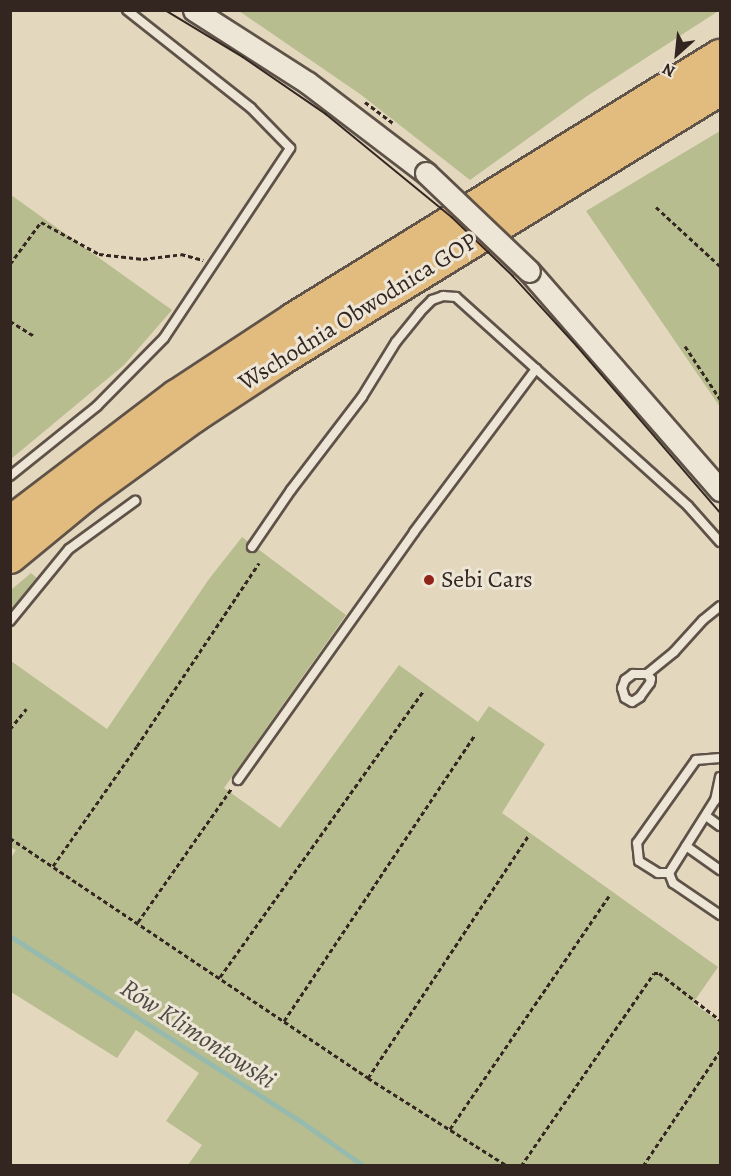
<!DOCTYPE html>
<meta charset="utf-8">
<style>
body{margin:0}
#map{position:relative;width:731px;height:1176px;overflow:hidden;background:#e3d7be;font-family:Alegreya,serif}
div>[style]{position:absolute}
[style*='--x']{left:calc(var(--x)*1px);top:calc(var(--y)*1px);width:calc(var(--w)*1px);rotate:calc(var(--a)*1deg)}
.green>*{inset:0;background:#b8bd8f}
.stream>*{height:4.5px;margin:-2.25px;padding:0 2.25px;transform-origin:2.25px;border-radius:2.25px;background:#96baae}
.path>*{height:3px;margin-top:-1.5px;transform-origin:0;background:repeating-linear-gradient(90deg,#332621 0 4.5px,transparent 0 7.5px)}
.roads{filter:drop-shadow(2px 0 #5f5248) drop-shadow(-2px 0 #5f5248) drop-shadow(0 2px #5f5248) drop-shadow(0 -2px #5f5248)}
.service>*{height:8px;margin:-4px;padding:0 4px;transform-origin:4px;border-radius:4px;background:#ede5d5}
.tertiary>*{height:21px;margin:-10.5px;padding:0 10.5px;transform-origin:10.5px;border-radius:10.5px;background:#ede5d5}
.motorway>*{height:32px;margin:-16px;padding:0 16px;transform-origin:16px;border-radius:16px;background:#e2bc7f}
.tram>*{height:1.5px;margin:-0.75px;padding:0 0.75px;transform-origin:0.75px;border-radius:0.75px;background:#332621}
.bridges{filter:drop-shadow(2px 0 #5f5248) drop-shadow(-2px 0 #5f5248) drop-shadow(0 2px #5f5248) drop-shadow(0 -2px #5f5248)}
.tertiary-bridge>*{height:21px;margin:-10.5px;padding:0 10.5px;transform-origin:10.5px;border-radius:10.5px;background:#ede5d5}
.dots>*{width:16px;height:16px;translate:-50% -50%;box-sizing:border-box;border:3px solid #ede5d5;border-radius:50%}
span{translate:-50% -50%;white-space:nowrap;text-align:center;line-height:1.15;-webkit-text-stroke:6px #ede5d5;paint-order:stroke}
.street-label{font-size:24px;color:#332621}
.poi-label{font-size:24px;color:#332621}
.left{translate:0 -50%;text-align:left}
.water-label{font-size:26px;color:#4c4b44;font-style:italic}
.frame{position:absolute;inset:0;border:12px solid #332621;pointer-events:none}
.north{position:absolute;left:647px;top:24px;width:60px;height:60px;-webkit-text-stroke:4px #ede5d5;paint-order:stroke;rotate:207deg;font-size:16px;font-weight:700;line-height:24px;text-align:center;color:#332621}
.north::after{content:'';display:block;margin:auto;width:21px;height:27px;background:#332621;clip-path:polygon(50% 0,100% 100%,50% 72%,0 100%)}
</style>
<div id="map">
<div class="green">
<div style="clip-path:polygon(720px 10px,587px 96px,470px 180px,360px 94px,239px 11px)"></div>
<div style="clip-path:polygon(720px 131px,720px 407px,586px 211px)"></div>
<div style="clip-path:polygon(11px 195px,172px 310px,124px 365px,11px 459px)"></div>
<div style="clip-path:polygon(242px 537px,346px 615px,224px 788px,280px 828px,399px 665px,478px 722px,489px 706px,545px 744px,502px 813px,718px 967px,693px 1003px,720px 1022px,720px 1165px,188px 1165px,202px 1145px,166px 1121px,199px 1073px,136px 1030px,117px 1058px,11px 992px,10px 859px,16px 850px,10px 847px,11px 661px,107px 729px,209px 579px)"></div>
<div style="clip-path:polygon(31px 573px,38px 579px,11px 611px,11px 590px)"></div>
</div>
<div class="stream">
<div style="--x:10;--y:936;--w:346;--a:32.5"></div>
<div style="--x:302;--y:1122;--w:76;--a:35.4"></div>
</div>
<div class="path">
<div style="--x:365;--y:102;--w:35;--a:37"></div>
<div style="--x:656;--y:207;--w:87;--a:42.7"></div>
<div style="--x:10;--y:264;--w:52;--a:-53.6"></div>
<div style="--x:41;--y:222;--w:66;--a:28.9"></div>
<div style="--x:99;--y:254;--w:44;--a:6.5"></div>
<div style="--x:143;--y:259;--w:38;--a:-7"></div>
<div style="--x:181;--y:254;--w:23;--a:15"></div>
<div style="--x:10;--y:321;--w:28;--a:32"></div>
<div style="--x:685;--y:346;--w:64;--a:56.6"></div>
<div style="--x:10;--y:729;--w:26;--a:-51"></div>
<div style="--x:10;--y:838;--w:431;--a:33.8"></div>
<div style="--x:368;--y:1078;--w:165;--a:32.2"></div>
<div style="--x:53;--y:866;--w:146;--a:-55"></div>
<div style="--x:137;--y:746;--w:220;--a:-56.3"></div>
<div style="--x:138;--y:922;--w:164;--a:-55"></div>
<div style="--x:220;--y:977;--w:352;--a:-54.6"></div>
<div style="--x:284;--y:1021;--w:344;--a:-56.3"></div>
<div style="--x:368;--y:1078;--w:290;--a:-56.5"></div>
<div style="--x:450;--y:1129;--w:282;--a:-55.7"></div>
<div style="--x:521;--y:1166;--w:234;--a:-55.4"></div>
<div style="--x:654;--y:973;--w:5;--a:0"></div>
<div style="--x:659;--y:973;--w:77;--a:37.6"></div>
<div style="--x:643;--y:1166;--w:138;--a:-56.2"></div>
</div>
<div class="roads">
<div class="service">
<div style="--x:10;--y:476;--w:112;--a:-38.8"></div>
<div style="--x:97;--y:406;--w:95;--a:-45.4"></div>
<div style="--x:164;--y:338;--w:228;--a:-56.4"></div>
<div style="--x:290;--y:148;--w:56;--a:-134.3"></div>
<div style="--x:251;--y:108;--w:158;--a:-141.7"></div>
<div style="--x:252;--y:547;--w:69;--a:-55.6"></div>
<div style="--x:291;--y:490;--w:117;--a:-52.6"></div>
<div style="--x:362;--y:397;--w:65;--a:-58.3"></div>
<div style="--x:396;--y:342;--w:38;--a:-51"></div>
<div style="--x:420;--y:312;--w:17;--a:-45"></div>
<div style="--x:432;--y:300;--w:12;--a:-20"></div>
<div style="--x:443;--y:296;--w:13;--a:4"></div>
<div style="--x:456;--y:297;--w:312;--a:42"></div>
<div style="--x:688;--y:506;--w:48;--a:48.4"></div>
<div style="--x:10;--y:621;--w:93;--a:-50.7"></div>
<div style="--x:69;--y:549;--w:82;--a:-36"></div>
<div style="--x:647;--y:674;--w:6;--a:51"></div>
<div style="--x:651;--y:679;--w:4;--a:104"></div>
<div style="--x:650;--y:683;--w:17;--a:126"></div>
<div style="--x:640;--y:697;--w:9;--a:148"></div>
<div style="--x:632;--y:702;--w:8;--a:-150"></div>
<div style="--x:625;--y:698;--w:10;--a:-107"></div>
<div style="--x:622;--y:688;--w:9;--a:-69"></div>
<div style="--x:625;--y:680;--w:10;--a:-37"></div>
<div style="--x:633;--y:674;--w:14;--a:0"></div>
<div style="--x:647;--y:674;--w:35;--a:-39"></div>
<div style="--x:674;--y:652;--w:43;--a:-47.8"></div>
<div style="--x:703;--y:620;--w:22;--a:-39"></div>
<div style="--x:720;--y:777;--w:24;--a:102"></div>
<div style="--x:715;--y:800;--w:86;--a:122.2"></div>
<div style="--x:669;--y:873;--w:11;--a:68"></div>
<div style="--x:673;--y:883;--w:57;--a:34.2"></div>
<div style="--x:238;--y:780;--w:304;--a:-54.6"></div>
<div style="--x:414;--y:532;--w:204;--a:-53.2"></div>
<div style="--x:706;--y:816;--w:17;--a:36"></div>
<div style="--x:686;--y:846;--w:42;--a:35.2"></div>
<div style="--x:669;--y:873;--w:11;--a:180"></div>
<div style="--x:658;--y:873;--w:22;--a:-148"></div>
<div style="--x:639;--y:861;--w:18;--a:-96"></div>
<div style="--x:637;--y:843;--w:102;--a:-54.6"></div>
<div style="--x:696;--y:760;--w:24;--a:-5"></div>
</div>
<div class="tertiary">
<div style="--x:194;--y:10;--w:135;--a:32.6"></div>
<div style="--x:308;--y:83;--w:148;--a:37.3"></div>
<div style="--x:529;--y:271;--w:291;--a:48.9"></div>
</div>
<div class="motorway">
<div style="--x:10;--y:523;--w:210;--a:-37.3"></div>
<div style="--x:177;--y:396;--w:140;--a:-33.3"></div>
<div style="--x:294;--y:319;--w:501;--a:-31.69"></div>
<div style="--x:10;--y:557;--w:96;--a:-39.5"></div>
<div style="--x:84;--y:496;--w:136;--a:-36"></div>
<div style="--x:194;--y:416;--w:102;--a:-33.4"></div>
<div style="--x:279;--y:360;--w:518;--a:-31.57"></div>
</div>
</div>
<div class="tram">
<div style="--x:165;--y:10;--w:91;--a:31.1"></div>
<div style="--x:243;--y:57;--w:101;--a:34.5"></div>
<div style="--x:326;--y:114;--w:163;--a:39.3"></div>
<div style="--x:452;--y:217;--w:85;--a:44"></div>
<div style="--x:513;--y:276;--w:95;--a:47.6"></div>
<div style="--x:577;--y:346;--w:219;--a:49.3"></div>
</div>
<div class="bridges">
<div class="tertiary-bridge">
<div style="--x:426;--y:173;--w:142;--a:43.6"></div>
</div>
</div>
<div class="dots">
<div style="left:429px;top:580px;background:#8f2418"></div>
</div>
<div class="street-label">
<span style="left:358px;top:312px;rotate:-32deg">Wschodnia Obwodnica GOP</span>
</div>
<div class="poi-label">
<span class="left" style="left:441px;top:580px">Sebi Cars</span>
</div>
<div class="water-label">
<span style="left:198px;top:1034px;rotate:33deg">Rów Klimontowski</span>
</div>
<div class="frame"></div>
<div class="north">N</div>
</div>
